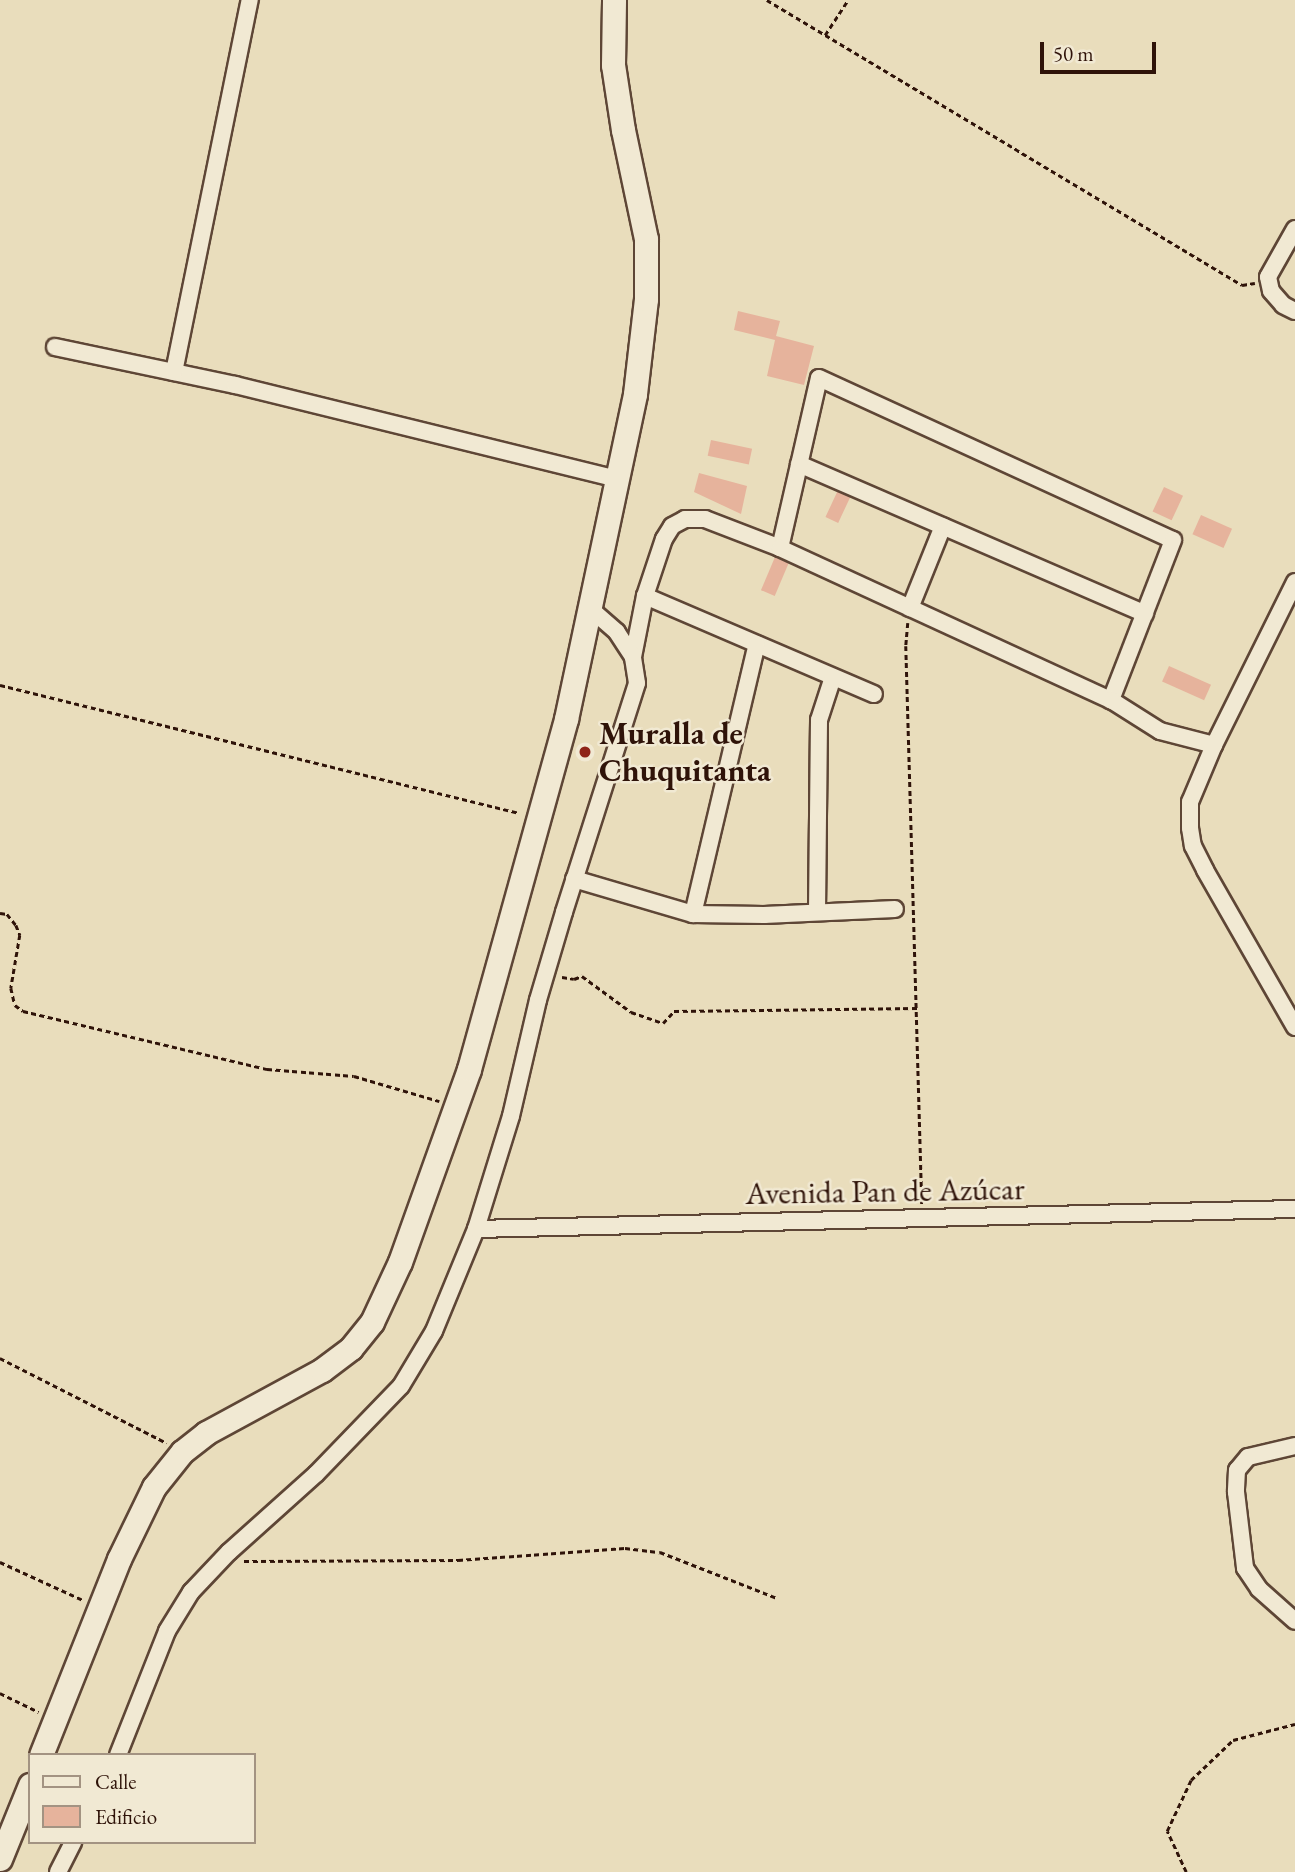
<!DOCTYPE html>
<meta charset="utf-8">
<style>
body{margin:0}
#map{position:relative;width:1295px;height:1872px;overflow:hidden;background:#e9ddbc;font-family:"EB Garamond",serif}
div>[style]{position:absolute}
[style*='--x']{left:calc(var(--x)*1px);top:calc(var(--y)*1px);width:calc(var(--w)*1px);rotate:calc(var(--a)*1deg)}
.building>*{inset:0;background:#e6b39c;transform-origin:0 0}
.path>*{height:2.5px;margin-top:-1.25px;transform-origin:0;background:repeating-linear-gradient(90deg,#2f1309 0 5px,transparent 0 8.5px)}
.roads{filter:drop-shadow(2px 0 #5e4636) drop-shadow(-2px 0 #5e4636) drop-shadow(0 2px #5e4636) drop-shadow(0 -2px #5e4636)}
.street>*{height:16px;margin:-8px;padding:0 8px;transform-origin:8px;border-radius:8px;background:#f1e9d3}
.secondary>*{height:23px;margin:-11.5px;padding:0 11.5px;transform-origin:11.5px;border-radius:11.5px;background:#f1e9d3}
.dots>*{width:19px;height:19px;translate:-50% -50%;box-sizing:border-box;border:4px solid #f1e9d3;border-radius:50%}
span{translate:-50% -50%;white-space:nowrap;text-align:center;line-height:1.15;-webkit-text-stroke:5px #f1e9d3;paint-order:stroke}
.poi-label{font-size:32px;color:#2f1309;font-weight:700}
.left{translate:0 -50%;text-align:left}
.street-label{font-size:32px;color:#2f1309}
.legend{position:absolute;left:28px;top:1753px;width:228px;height:91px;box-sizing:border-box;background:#f1e9d3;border:2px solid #a39382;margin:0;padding:9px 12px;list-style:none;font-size:21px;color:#2f1309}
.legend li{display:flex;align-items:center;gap:14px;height:35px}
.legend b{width:35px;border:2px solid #a39382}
.scale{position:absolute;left:1040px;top:42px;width:116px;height:32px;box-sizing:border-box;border:4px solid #2f1309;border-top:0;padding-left:9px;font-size:21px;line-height:24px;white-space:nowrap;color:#2f1309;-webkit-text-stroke:5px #f1e9d3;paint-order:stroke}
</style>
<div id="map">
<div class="building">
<div style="clip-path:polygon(738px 311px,780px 321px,776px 336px,814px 346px,804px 385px,767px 376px,775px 340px,734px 330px)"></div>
<div style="left:711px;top:440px;width:42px;height:16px;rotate:12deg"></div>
<div style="clip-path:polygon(699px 473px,747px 486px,741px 514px,694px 492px)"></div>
<div style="left:1164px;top:487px;width:21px;height:27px;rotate:25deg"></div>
<div style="left:839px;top:488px;width:14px;height:32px;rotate:25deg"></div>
<div style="left:1201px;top:515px;width:34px;height:21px;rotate:24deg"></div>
<div style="left:775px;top:557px;width:15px;height:36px;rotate:23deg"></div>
<div style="left:1169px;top:666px;width:46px;height:17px;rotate:24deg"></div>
</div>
<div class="path">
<div style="--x:767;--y:0;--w:554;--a:30.96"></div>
<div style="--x:1242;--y:285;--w:13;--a:-9"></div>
<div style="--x:825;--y:35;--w:42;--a:-56.7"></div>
<div style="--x:908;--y:623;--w:23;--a:95"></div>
<div style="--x:906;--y:646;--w:558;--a:88.36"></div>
<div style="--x:0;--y:685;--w:535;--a:13.85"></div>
<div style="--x:0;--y:913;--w:7;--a:8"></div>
<div style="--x:7;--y:914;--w:14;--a:51"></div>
<div style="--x:16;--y:925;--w:11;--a:68"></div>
<div style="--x:20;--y:935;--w:54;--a:99.6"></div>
<div style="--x:11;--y:988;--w:17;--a:77"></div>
<div style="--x:15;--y:1005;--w:10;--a:37"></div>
<div style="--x:23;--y:1011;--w:251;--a:13.4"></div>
<div style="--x:267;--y:1069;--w:87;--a:4.6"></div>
<div style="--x:354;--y:1076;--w:89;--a:16.4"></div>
<div style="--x:562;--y:977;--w:12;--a:9"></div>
<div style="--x:574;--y:979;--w:9;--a:-21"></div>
<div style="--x:582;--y:976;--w:61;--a:36.3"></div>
<div style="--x:631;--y:1012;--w:34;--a:19"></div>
<div style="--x:663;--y:1023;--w:16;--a:-47"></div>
<div style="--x:674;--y:1011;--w:243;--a:-0.7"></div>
<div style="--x:0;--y:1358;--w:187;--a:27"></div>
<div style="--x:244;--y:1561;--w:214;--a:-0.3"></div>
<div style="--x:458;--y:1560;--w:167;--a:-4.1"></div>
<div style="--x:625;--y:1548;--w:35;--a:7"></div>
<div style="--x:660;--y:1552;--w:126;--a:21.5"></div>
<div style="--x:0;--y:1562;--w:91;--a:24.6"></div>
<div style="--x:0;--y:1693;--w:43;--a:26"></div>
<div style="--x:1186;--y:1872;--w:45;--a:-114.9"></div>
<div style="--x:1167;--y:1831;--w:56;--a:-64.8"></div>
<div style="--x:1191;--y:1780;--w:58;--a:-43.6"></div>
<div style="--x:1233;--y:1740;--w:64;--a:-14.5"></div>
</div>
<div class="roads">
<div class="street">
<div style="--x:1295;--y:229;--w:55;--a:119.4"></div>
<div style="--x:1268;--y:277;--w:14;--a:78"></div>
<div style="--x:1271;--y:291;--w:18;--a:49"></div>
<div style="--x:1283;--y:305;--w:13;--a:27"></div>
<div style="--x:55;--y:347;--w:184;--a:11.9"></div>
<div style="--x:235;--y:385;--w:393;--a:13.8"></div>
<div style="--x:174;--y:372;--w:380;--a:-78.5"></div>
<div style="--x:799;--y:464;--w:377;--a:23.4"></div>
<div style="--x:780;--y:548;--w:174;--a:-77.1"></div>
<div style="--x:819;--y:378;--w:389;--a:24.6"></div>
<div style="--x:1173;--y:540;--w:172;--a:111.2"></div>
<div style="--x:1295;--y:582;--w:182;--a:116.4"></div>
<div style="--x:1214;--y:745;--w:62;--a:112.8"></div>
<div style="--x:1190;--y:802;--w:26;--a:90"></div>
<div style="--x:1190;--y:828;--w:18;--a:81"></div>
<div style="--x:1193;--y:846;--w:27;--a:63"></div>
<div style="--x:1205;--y:870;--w:181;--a:60.2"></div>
<div style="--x:645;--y:596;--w:249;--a:23.2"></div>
<div style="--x:910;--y:608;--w:88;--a:-68.1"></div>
<div style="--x:633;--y:657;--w:62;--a:-78.9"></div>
<div style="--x:645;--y:596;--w:60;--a:-71.6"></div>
<div style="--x:664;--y:539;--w:15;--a:-58"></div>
<div style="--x:672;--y:526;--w:15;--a:-28"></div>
<div style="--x:685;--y:519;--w:20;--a:0"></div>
<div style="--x:705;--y:519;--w:80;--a:21.1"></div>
<div style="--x:780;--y:548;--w:364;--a:24.7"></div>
<div style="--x:1111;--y:700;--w:58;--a:32.3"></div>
<div style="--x:1160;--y:731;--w:56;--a:14.5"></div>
<div style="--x:574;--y:879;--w:124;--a:16.4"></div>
<div style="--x:693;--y:914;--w:71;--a:0.8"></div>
<div style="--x:764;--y:915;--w:131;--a:-2.6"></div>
<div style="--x:817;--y:912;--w:192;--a:-89.4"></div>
<div style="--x:819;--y:720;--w:45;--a:-72"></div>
<div style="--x:693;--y:914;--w:277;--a:-76.7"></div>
<div style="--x:476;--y:1229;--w:819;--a:-1.4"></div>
<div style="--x:1295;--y:1446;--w:48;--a:166.8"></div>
<div style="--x:1248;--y:1457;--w:17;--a:130"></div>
<div style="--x:1237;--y:1470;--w:22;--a:93"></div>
<div style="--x:1236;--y:1492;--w:77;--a:83.2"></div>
<div style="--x:1245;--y:1568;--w:25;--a:56"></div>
<div style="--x:1259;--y:1589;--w:48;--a:41.6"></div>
<div style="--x:118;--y:1755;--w:133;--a:-68.4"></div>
<div style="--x:167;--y:1631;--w:46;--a:-58.4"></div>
<div style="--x:191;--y:1592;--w:55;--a:-46.5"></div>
<div style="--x:229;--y:1552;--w:117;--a:-41.9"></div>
<div style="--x:316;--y:1474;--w:122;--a:-46"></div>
<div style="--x:401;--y:1386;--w:64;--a:-59"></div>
<div style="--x:434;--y:1331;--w:110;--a:-67.6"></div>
<div style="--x:476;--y:1229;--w:118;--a:-72.8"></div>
<div style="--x:511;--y:1116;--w:119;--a:-76.9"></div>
<div style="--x:538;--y:1000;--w:92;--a:-73.5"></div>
<div style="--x:564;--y:912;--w:240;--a:-72.3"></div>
<div style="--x:637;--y:683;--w:26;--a:-99"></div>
<div style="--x:633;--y:657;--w:30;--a:-123"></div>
<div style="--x:617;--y:632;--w:35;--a:-139"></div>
<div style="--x:58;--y:1872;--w:34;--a:-63"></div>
</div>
<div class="secondary">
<div style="--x:41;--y:1755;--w:211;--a:-68.3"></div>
<div style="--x:119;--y:1559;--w:80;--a:-64.1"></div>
<div style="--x:154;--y:1487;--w:45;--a:-51.3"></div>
<div style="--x:182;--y:1452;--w:31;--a:-38"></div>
<div style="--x:206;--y:1433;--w:132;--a:-28.5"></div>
<div style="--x:322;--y:1370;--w:36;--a:-37"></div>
<div style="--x:351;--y:1348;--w:33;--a:-51"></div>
<div style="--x:372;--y:1322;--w:66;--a:-65"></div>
<div style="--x:400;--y:1262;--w:205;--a:-70.3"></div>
<div style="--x:469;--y:1069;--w:363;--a:-74.5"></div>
<div style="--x:566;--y:719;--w:332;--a:-78"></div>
<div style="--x:635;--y:394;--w:96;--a:-83.4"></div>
<div style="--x:646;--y:299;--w:60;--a:-90"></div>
<div style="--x:646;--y:239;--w:111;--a:-101.9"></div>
<div style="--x:623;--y:130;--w:66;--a:-98.7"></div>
<div style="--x:613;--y:65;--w:65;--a:-89.1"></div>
<div style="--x:0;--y:1859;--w:80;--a:-67.9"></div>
</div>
</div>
<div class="dots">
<div style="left:585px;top:752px;background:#8f2418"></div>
</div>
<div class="poi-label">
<span class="left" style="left:599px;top:752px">Muralla de<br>Chuquitanta</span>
</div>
<div class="street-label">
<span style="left:885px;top:1191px;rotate:-1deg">Avenida Pan de Azúcar</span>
</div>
<ul class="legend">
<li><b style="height:9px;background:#f1e9d3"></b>Calle</li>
<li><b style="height:19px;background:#e6b39c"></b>Edificio</li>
</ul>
<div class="scale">50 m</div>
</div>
